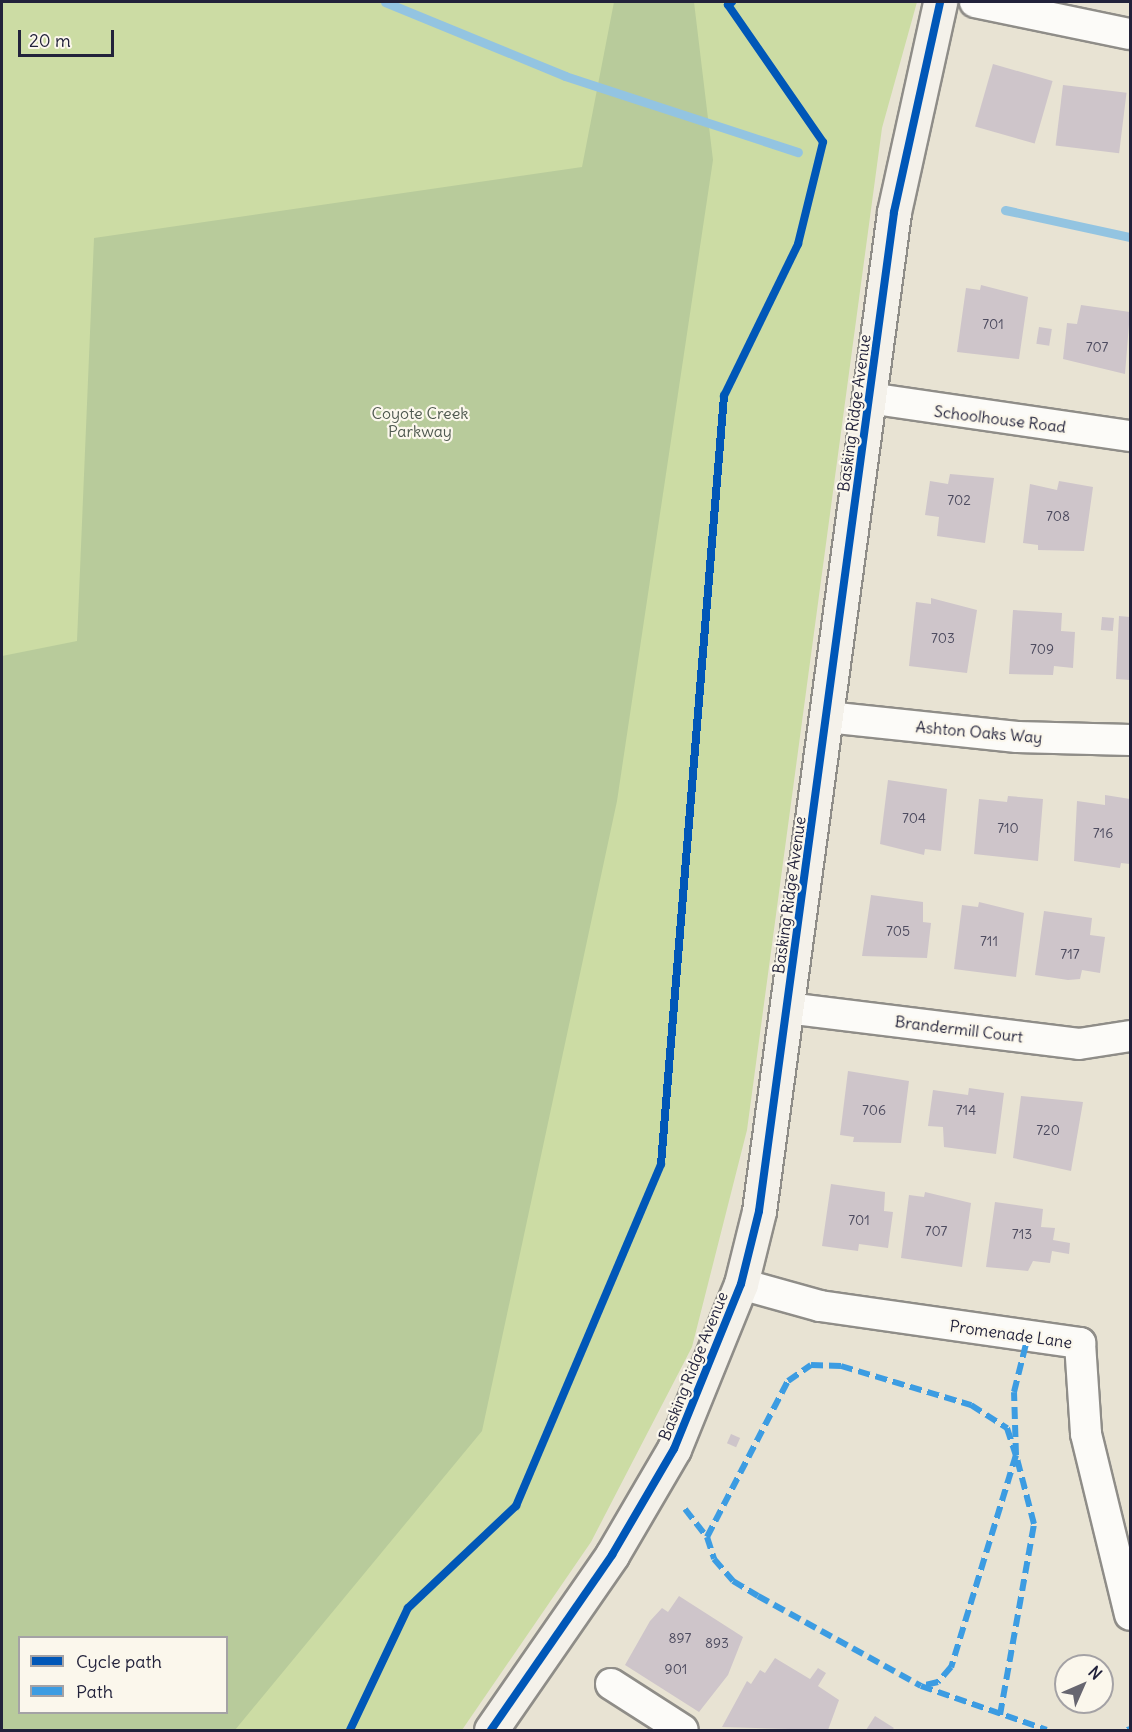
<!DOCTYPE html>
<style>
body{margin:0}
#map{position:relative;width:1132px;height:1732px;overflow:hidden;background:#e8e3d3;font-family:Delius,sans-serif}
div>[style]{position:absolute}
[style*='--x']{left:calc(var(--x)*1px);top:calc(var(--y)*1px);width:calc(var(--w)*1px);rotate:calc(var(--a)*1deg)}
.green>*{inset:0;background:#ccdca4}
.forest>*{inset:0;background:#b8cb9b}
.stream>*{height:9px;margin:-4.5px;padding:0 4.5px;transform-origin:4.5px;border-radius:4.5px;background:#93c4e1}
.building>*{inset:0;background:#cec5ca;transform-origin:0 0}
.roads{filter:drop-shadow(2px 0 #8f8d88) drop-shadow(-2px 0 #8f8d88) drop-shadow(0 2px #8f8d88) drop-shadow(0 -2px #8f8d88)}
.street>*{height:30px;margin:-15px;padding:0 15px;transform-origin:15px;border-radius:15px;background:#fcfbf8}
.secondary>*{height:33px;margin:-16.5px;padding:0 16.5px;transform-origin:16.5px;border-radius:16.5px;background:#f4f1ea}
.quiet>*{height:6px;margin-top:-3px;transform-origin:0;background:repeating-linear-gradient(90deg,#3c9ce2 0 12px,transparent 0 18px)}
.cycleway>*{height:8px;margin:-4px;padding:0 4px;transform-origin:4px;border-radius:4px;background:#0057b8}
span{translate:-50% -50%;white-space:nowrap;text-align:center;line-height:1.15;-webkit-text-stroke:4.5px #fbf7ec;paint-order:stroke}
.number-label{font-size:14px;color:#4d4b5f}
.number-label span{-webkit-text-stroke-width:0}
.park-label{font-size:16px;color:#4e584f}
.street-label{font-size:16px;color:#22223b}
.frame{position:absolute;inset:0;border:3px solid #22223b;pointer-events:none}
.legend{position:absolute;left:18px;top:1636px;width:210px;height:78px;box-sizing:border-box;background:#fbf7ec;border:2px solid #a4a2a5;margin:0;padding:8px 10px;list-style:none;font-size:18px;color:#22223b}
.legend li{display:flex;align-items:center;gap:12px;height:30px}
.legend b{width:30px;border:2px solid #a4a2a5}
.north{position:absolute;left:1054px;top:1654px;width:60px;height:60px;box-sizing:border-box;background:#fbf7ec;border:2px solid #a4a2a5;border-radius:50%;rotate:45deg;font-size:16px;font-weight:700;line-height:24px;text-align:center;color:#22223b}
.north::after{content:'';display:block;margin:auto;width:21px;height:27px;background:#676670;clip-path:polygon(50% 0,100% 100%,50% 72%,0 100%)}
.scale{position:absolute;left:18px;top:30px;width:96px;height:27px;box-sizing:border-box;border:3px solid #22223b;border-top:0;padding-left:8px;font-size:18px;line-height:21px;white-space:nowrap;color:#22223b;-webkit-text-stroke:4px #fbf7ec;paint-order:stroke}
</style>
<div id="map">
<div class="green">
<div style="clip-path:polygon(evenodd,2px 2px,917px 2px,882px 128px,747px 1130px,692px 1347px,591px 1542px,462px 1730px,2px 1730px,2px 2px,20px 1638px,226px 1638px,226px 1712px,20px 1712px,20px 1638px)"></div>
</div>
<div class="forest">
<div style="clip-path:polygon(evenodd,614px 2px,694px 2px,713px 160px,617px 801px,482px 1431px,235px 1730px,2px 1730px,2px 656px,77px 641px,94px 238px,582px 167px,614px 2px,20px 1638px,226px 1638px,226px 1712px,20px 1712px,20px 1638px)"></div>
</div>
<div class="stream">
<div style="--x:385;--y:2;--w:195;--a:22.3"></div>
<div style="--x:565;--y:76;--w:245;--a:18.1"></div>
<div style="--x:1005;--y:210;--w:128;--a:12.2"></div>
</div>
<div class="building">
<div style="left:993px;top:64px;width:62px;height:65px;rotate:16deg"></div>
<div style="left:1063px;top:85px;width:64px;height:61px;rotate:7deg"></div>
<div style="clip-path:polygon(981px 285px,1028px 297px,1019px 359px,957px 352px,966px 288px,980px 290px)"></div>
<div style="clip-path:polygon(1081px 305px,1130px 312px,1125px 374px,1063px 359px,1067px 323px,1077px 324px)"></div>
<div style="left:1039px;top:327px;width:13px;height:17px;rotate:9deg"></div>
<div style="clip-path:polygon(950px 474px,994px 478px,985px 543px,937px 536px,939px 517px,925px 515px,930px 481px,948px 484px)"></div>
<div style="clip-path:polygon(1059px 481px,1093px 487px,1084px 551px,1038px 550px,1038px 545px,1023px 543px,1030px 484px,1057px 490px)"></div>
<div style="clip-path:polygon(931px 598px,977px 610px,967px 673px,909px 666px,916px 602px,931px 604px)"></div>
<div style="clip-path:polygon(1013px 610px,1062px 613px,1061px 631px,1075px 632px,1073px 668px,1054px 666px,1053px 675px,1009px 674px)"></div>
<div style="clip-path:polygon(1119px 616px,1130px 617px,1130px 680px,1116px 679px)"></div>
<div style="left:1102px;top:617px;width:12px;height:13px;rotate:5deg"></div>
<div style="clip-path:polygon(888px 780px,947px 789px,941px 851px,925px 849px,924px 855px,880px 844px)"></div>
<div style="clip-path:polygon(1105px 795px,1130px 799px,1130px 864px,1121px 863px,1120px 868px,1074px 861px,1077px 801px,1105px 805px)"></div>
<div style="clip-path:polygon(1008px 796px,1043px 799px,1038px 861px,974px 854px,979px 799px,1007px 802px)"></div>
<div style="clip-path:polygon(871px 895px,923px 902px,923px 922px,931px 923px,927px 958px,862px 956px)"></div>
<div style="clip-path:polygon(979px 902px,1024px 913px,1016px 977px,954px 969px,962px 905px,978px 907px)"></div>
<div style="clip-path:polygon(1044px 911px,1092px 918px,1090px 935px,1105px 937px,1100px 973px,1082px 970px,1080px 979px,1068px 980px,1035px 975px)"></div>
<div style="clip-path:polygon(848px 1071px,909px 1081px,901px 1143px,853px 1142px,854px 1137px,840px 1135px)"></div>
<div style="clip-path:polygon(969px 1088px,1004px 1093px,996px 1154px,944px 1147px,943px 1127px,928px 1126px,933px 1090px,968px 1095px)"></div>
<div style="clip-path:polygon(1021px 1096px,1083px 1102px,1071px 1171px,1013px 1158px)"></div>
<div style="clip-path:polygon(831px 1184px,885px 1192px,884px 1211px,893px 1212px,888px 1248px,859px 1244px,858px 1251px,822px 1246px)"></div>
<div style="clip-path:polygon(925px 1192px,971px 1203px,962px 1267px,901px 1258px,909px 1195px,924px 1197px)"></div>
<div style="clip-path:polygon(995px 1202px,1043px 1209px,1041px 1227px,1055px 1228px,1053px 1240px,1070px 1243px,1069px 1254px,1052px 1251px,1050px 1263px,1033px 1261px,1028px 1271px,986px 1267px)"></div>
<div style="left:731px;top:1434px;width:10px;height:10px;rotate:24deg"></div>
<div style="clip-path:polygon(679px 1596px,743px 1637px,728px 1675px,699px 1712px,625px 1665px,650px 1621px,662px 1608px,668px 1612px)"></div>
<div style="clip-path:polygon(775px 1658px,810px 1679px,818px 1668px,826px 1673px,818px 1686px,839px 1700px,828px 1730px,722px 1727px,747px 1681px,751px 1684px,760px 1670px,765px 1673px)"></div>
<div style="clip-path:polygon(875px 1716px,894px 1728px,892px 1730px,866px 1730px)"></div>
</div>
<div class="roads">
<div class="street">
<div style="--x:975;--y:2;--w:158;--a:11.7"></div>
<div style="--x:869;--y:398;--w:264;--a:8.3"></div>
<div style="--x:827;--y:717;--w:191;--a:6"></div>
<div style="--x:1017;--y:737;--w:113;--a:1.5"></div>
<div style="--x:787;--y:1008;--w:294;--a:7"></div>
<div style="--x:1079;--y:1044;--w:52;--a:-8.9"></div>
<div style="--x:741;--y:1284;--w:82;--a:15.6"></div>
<div style="--x:820;--y:1306;--w:263;--a:8.1"></div>
<div style="--x:1080;--y:1343;--w:91;--a:86.2"></div>
<div style="--x:1086;--y:1434;--w:186;--a:76.3"></div>
<div style="--x:611;--y:1684;--w:85;--a:32.6"></div>
</div>
<div class="secondary">
<div style="--x:491;--y:1730;--w:213;--a:-55.3"></div>
<div style="--x:612;--y:1555;--w:123;--a:-59.7"></div>
<div style="--x:674;--y:1449;--w:178;--a:-67.9"></div>
<div style="--x:741;--y:1284;--w:75;--a:-76.1"></div>
<div style="--x:759;--y:1211;--w:1008;--a:-82.3"></div>
<div style="--x:894;--y:212;--w:215;--a:-77.6"></div>
</div>
</div>
<div class="quiet">
<div style="--x:685;--y:1509;--w:36;--a:52"></div>
<div style="--x:707;--y:1537;--w:23;--a:72"></div>
<div style="--x:714;--y:1559;--w:29;--a:49"></div>
<div style="--x:733;--y:1581;--w:29;--a:31"></div>
<div style="--x:758;--y:1596;--w:186;--a:28.9"></div>
<div style="--x:921;--y:1686;--w:133;--a:19.2"></div>
<div style="--x:707;--y:1537;--w:176;--a:-62.6"></div>
<div style="--x:788;--y:1381;--w:28;--a:-35"></div>
<div style="--x:811;--y:1365;--w:30;--a:2"></div>
<div style="--x:841;--y:1366;--w:136;--a:16.7"></div>
<div style="--x:971;--y:1405;--w:43;--a:32.6"></div>
<div style="--x:1007;--y:1428;--w:28;--a:72"></div>
<div style="--x:1016;--y:1455;--w:222;--a:107"></div>
<div style="--x:951;--y:1667;--w:20;--a:131"></div>
<div style="--x:938;--y:1682;--w:17;--a:167"></div>
<div style="--x:1000;--y:1715;--w:194;--a:-79.9"></div>
<div style="--x:1034;--y:1524;--w:71;--a:-104.6"></div>
<div style="--x:1016;--y:1455;--w:63;--a:-91.8"></div>
<div style="--x:1014;--y:1392;--w:58;--a:-76"></div>
<div style="--x:1127;--y:1730;--w:3;--a:-18"></div>
</div>
<div class="cycleway">
<div style="--x:350;--y:1730;--w:135;--a:-64.6"></div>
<div style="--x:408;--y:1608;--w:149;--a:-43.4"></div>
<div style="--x:516;--y:1506;--w:371;--a:-67"></div>
<div style="--x:661;--y:1164;--w:771;--a:-85.31"></div>
<div style="--x:724;--y:396;--w:169;--a:-64"></div>
<div style="--x:798;--y:244;--w:105;--a:-76.2"></div>
<div style="--x:823;--y:142;--w:167;--a:-124.7"></div>
<div style="--x:728;--y:5;--w:5;--a:-37"></div>
<div style="--x:491;--y:1730;--w:213;--a:-55.3"></div>
<div style="--x:612;--y:1555;--w:123;--a:-59.7"></div>
<div style="--x:674;--y:1449;--w:178;--a:-67.9"></div>
<div style="--x:741;--y:1284;--w:75;--a:-76.1"></div>
<div style="--x:759;--y:1211;--w:1008;--a:-82.3"></div>
<div style="--x:894;--y:212;--w:215;--a:-77.6"></div>
</div>
<div class="number-label">
<span style="left:993px;top:324px">701</span>
<span style="left:1097px;top:347px">707</span>
<span style="left:959px;top:500px">702</span>
<span style="left:1058px;top:516px">708</span>
<span style="left:943px;top:638px">703</span>
<span style="left:1042px;top:649px">709</span>
<span style="left:914px;top:818px">704</span>
<span style="left:1008px;top:828px">710</span>
<span style="left:1103px;top:833px">716</span>
<span style="left:898px;top:931px">705</span>
<span style="left:989px;top:941px">711</span>
<span style="left:1070px;top:954px">717</span>
<span style="left:874px;top:1110px">706</span>
<span style="left:966px;top:1110px">714</span>
<span style="left:1048px;top:1130px">720</span>
<span style="left:859px;top:1220px">701</span>
<span style="left:936px;top:1231px">707</span>
<span style="left:1022px;top:1234px">713</span>
<span style="left:680px;top:1638px">897</span>
<span style="left:717px;top:1643px">893</span>
<span style="left:676px;top:1669px">901</span>
</div>
<div class="park-label">
<span style="left:420px;top:422px">Coyote Creek<br>Parkway</span>
</div>
<div class="street-label">
<span style="left:854px;top:413px;rotate:-82deg">Basking Ridge Avenue</span>
<span style="left:1000px;top:419px;rotate:7deg">Schoolhouse Road</span>
<span style="left:979px;top:732px;rotate:5deg">Ashton Oaks Way</span>
<span style="left:789px;top:895px;rotate:-82deg">Basking Ridge Avenue</span>
<span style="left:959px;top:1029px;rotate:7deg">Brandermill Court</span>
<span style="left:1011px;top:1334px;rotate:8deg">Promenade Lane</span>
<span style="left:693px;top:1366px;rotate:-68deg">Basking Ridge Avenue</span>
</div>
<div class="frame"></div>
<ul class="legend">
<li><b style="height:8px;background:#0057b8"></b>Cycle path</li>
<li><b style="height:8px;background:#3c9ce2"></b>Path</li>
</ul>
<div class="north">N</div>
<div class="scale">20 m</div>
</div>
